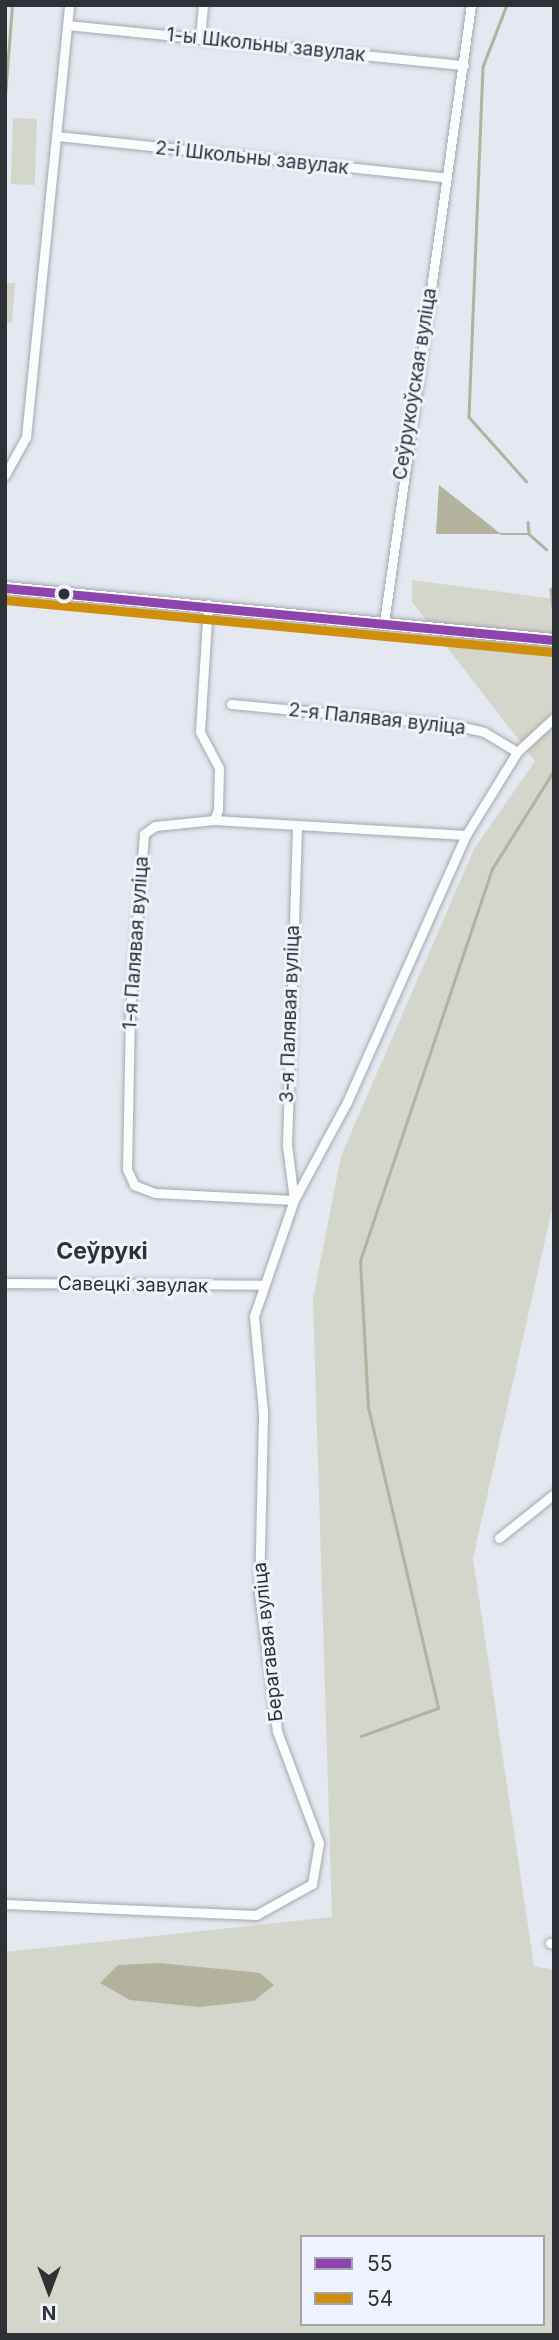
<!DOCTYPE html>
<meta charset="utf-8">
<style>
body{margin:0}
#map{position:relative;width:559px;height:2340px;overflow:hidden;background:#e4e8f0;font-family:Inter,sans-serif}
div>[style]{position:absolute}
.green>*{inset:0;background:#d5d6cb;transform-origin:0 0}
.water>*{inset:0;background:#b2b29d}
.stream>*{height:2.5px;margin:-1.25px;padding:0 1.25px;transform-origin:1.25px;border-radius:1.25px;background:#b2b29d}
.roads{filter:drop-shadow(0 0 2px #a5a8ad) drop-shadow(0 0 2px #a5a8ad)}
.street>*{height:9px;margin:-4.5px;padding:0 4.5px;transform-origin:4.5px;border-radius:4.5px;background:#fbfcfd}
.secondary>*{height:12px;margin:-6px;padding:0 6px;transform-origin:6px;border-radius:6px;background:#fbfcfd}
.bus-1>*{height:9px;margin:-4.5px;padding:0 4.5px;transform-origin:4.5px;border-radius:4.5px;background:#8e44ad}
.bus-2>*{height:9px;margin:-4.5px;padding:0 4.5px;transform-origin:4.5px;border-radius:4.5px;background:#cf8f0b}
.dots>*{width:19px;height:19px;translate:-50% -50%;box-sizing:border-box;border:4px solid #eff3ff;border-radius:50%}
span{translate:-50% -50%;white-space:nowrap;text-align:center;line-height:1.15;-webkit-text-stroke:6px #eff3ff;paint-order:stroke}
.street-label{font-size:19px;color:#2e3136}
.quarter-label{font-size:23px;color:#2e3136;font-weight:700}
.frame{position:absolute;inset:0;border:7px solid #2e3136;pointer-events:none}
.legend{position:absolute;left:300px;top:2235px;width:245px;height:91px;box-sizing:border-box;background:#eff3ff;border:2px solid #a2a5af;margin:0;padding:9px 12px;list-style:none;font-size:21px;color:#2e3136}
.legend li{display:flex;align-items:center;gap:14px;height:35px}
.legend b{width:35px;border:2px solid #a2a5af}
.north{position:absolute;left:14px;top:2256px;width:70px;height:70px;-webkit-text-stroke:5px #eff3ff;paint-order:stroke;rotate:180deg;font-size:19px;font-weight:700;line-height:28px;text-align:center;color:#2e3136}
.north::after{content:'';display:block;margin:auto;width:24px;height:32px;background:#2e3136;clip-path:polygon(50% 0,100% 100%,50% 72%,0 100%)}
</style>
<div id="map">
<div class="green">
<i style="left:37px;top:119px;width:66px;height:24px;rotate:92deg"></i>
<i style="clip-path:polygon(5px 283px,15px 283px,12px 323px,5px 322px)"></i>
<i style="clip-path:polygon(evenodd,412px 580px,554px 599px,554px 1201px,473px 1558px,534px 1966px,554px 1970px,554px 2335px,5px 2335px,5px 1952px,332px 1917px,313px 1299px,341px 1156px,474px 849px,535px 761px,412px 602px,412px 580px,302px 2237px,543px 2237px,543px 2324px,302px 2324px,302px 2237px)"></i>
</div>
<div class="water">
<i style="clip-path:polygon(439px 485px,501px 534px,436px 534px)"></i>
<i style="clip-path:polygon(159px 1963px,260px 1973px,274px 1985px,254px 2001px,199px 2007px,130px 2000px,100px 1983px,118px 1965px)"></i>
</div>
<div class="stream">
<i style="left:507px;top:5px;width:66px;rotate:111.2deg"></i>
<i style="left:483px;top:67px;width:350px;rotate:92.3deg"></i>
<i style="left:469px;top:417px;width:86px;rotate:48.3deg"></i>
<i style="left:5px;top:96px;width:91px;rotate:-85.6deg"></i>
<i style="left:528px;top:522px;width:11px;rotate:85deg"></i>
<i style="left:501px;top:534px;width:28px"></i>
<i style="left:529px;top:534px;width:23px;rotate:41deg"></i>
<i style="left:551px;top:589px;width:19px;rotate:84deg"></i>
<i style="left:361px;top:1736px;width:82px;rotate:-20deg"></i>
<i style="left:438px;top:1708px;width:308px;rotate:-103.1deg"></i>
<i style="left:368px;top:1408px;width:147px;rotate:-93.1deg"></i>
<i style="left:360px;top:1261px;width:414px;rotate:-71.4deg"></i>
<i style="left:492px;top:869px;width:117px;rotate:-57.9deg"></i>
</div>
<div class="roads">
<div class="street">
<i style="left:67px;top:25px;width:399px;rotate:5.8deg"></i>
<i style="left:200px;top:39px;width:34px;rotate:-85deg"></i>
<i style="left:57px;top:136px;width:392px;rotate:6.1deg"></i>
<i style="left:5px;top:475px;width:43px;rotate:-61.1deg"></i>
<i style="left:26px;top:437px;width:434px;rotate:-84.3deg"></i>
<i style="left:208px;top:604px;width:128px;rotate:93.6deg"></i>
<i style="left:200px;top:732px;width:41px;rotate:62.2deg"></i>
<i style="left:219px;top:768px;width:42px;rotate:91.4deg"></i>
<i style="left:218px;top:810px;width:11px;rotate:112deg"></i>
<i style="left:214px;top:820px;width:59px;rotate:174.2deg"></i>
<i style="left:155px;top:826px;width:14px;rotate:144deg"></i>
<i style="left:144px;top:834px;width:180px;rotate:94.5deg"></i>
<i style="left:130px;top:1013px;width:156px;rotate:91.1deg"></i>
<i style="left:127px;top:1169px;width:17px;rotate:66deg"></i>
<i style="left:134px;top:1185px;width:22px;rotate:21deg"></i>
<i style="left:155px;top:1193px;width:139px;rotate:2.9deg"></i>
<i style="left:294px;top:1200px;width:55px;rotate:-97.3deg"></i>
<i style="left:287px;top:1145px;width:318px;rotate:-88.2deg"></i>
<i style="left:384px;top:623px;width:624px;rotate:-81.99deg"></i>
<i style="left:231px;top:704px;width:224px;rotate:5.4deg"></i>
<i style="left:454px;top:725px;width:31px;rotate:13deg"></i>
<i style="left:484px;top:732px;width:39px;rotate:31deg"></i>
<i style="left:214px;top:820px;width:252px;rotate:3.4deg"></i>
<i style="left:5px;top:1283px;width:256px;rotate:0.4deg"></i>
<i style="left:499px;top:1538px;width:70px;rotate:-38.7deg"></i>
<i style="left:5px;top:1904px;width:251px;rotate:2.5deg"></i>
<i style="left:256px;top:1915px;width:64px;rotate:-29deg"></i>
<i style="left:312px;top:1884px;width:42px;rotate:-80.3deg"></i>
<i style="left:319px;top:1843px;width:120px;rotate:-110.6deg"></i>
<i style="left:277px;top:1731px;width:139px;rotate:-97.4deg"></i>
<i style="left:259px;top:1593px;width:181px;rotate:-88.7deg"></i>
<i style="left:263px;top:1412px;width:96px;rotate:-95.4deg"></i>
<i style="left:254px;top:1316px;width:123px;rotate:-71deg"></i>
<i style="left:294px;top:1200px;width:111px;rotate:-61.6deg"></i>
<i style="left:347px;top:1102px;width:292px;rotate:-66deg"></i>
<i style="left:466px;top:835px;width:97px;rotate:-58.4deg"></i>
<i style="left:517px;top:752px;width:50px;rotate:-42.6deg"></i>
<i style="left:550px;top:1943px;width:4px;rotate:14deg"></i>
</div>
<div class="secondary">
<i style="left:5px;top:588px;width:551px;rotate:5.41deg"></i>
</div>
</div>
<div class="bus-1">
<i style="left:5px;top:588px;width:551px;rotate:5.41deg"></i>
</div>
<div class="bus-2">
<i style="left:5px;top:600px;width:550px;rotate:5.42deg"></i>
</div>
<div class="dots">
<i style="left:64px;top:594px;background:#2e3136"></i>
</div>
<div class="street-label">
<span style="left:266px;top:45px;rotate:6deg">1-ы Школьны завулак</span>
<span style="left:252px;top:158px;rotate:6deg">2-і Школьны завулак</span>
<span style="left:415px;top:384px;rotate:-81deg">Сеўрукоўская вуліца</span>
<span style="left:377px;top:719px;rotate:6deg">2-я Палявая вуліца</span>
<span style="left:136px;top:943px;rotate:-86deg">1-я Палявая вуліца</span>
<span style="left:290px;top:1014px;rotate:-88deg">3-я Палявая вуліца</span>
<span style="left:133px;top:1285px;rotate:1deg">Савецкі завулак</span>
<span style="left:268px;top:1642px;rotate:-96deg">Берагавая вуліца</span>
</div>
<div class="quarter-label">
<span style="left:102px;top:1251px">Сеўрукі</span>
</div>
<div class="frame"></div>
<ul class="legend">
<li><b style="height:9px;background:#8e44ad"></b>55</li>
<li><b style="height:9px;background:#cf8f0b"></b>54</li>
</ul>
<div class="north">N</div>
</div>
